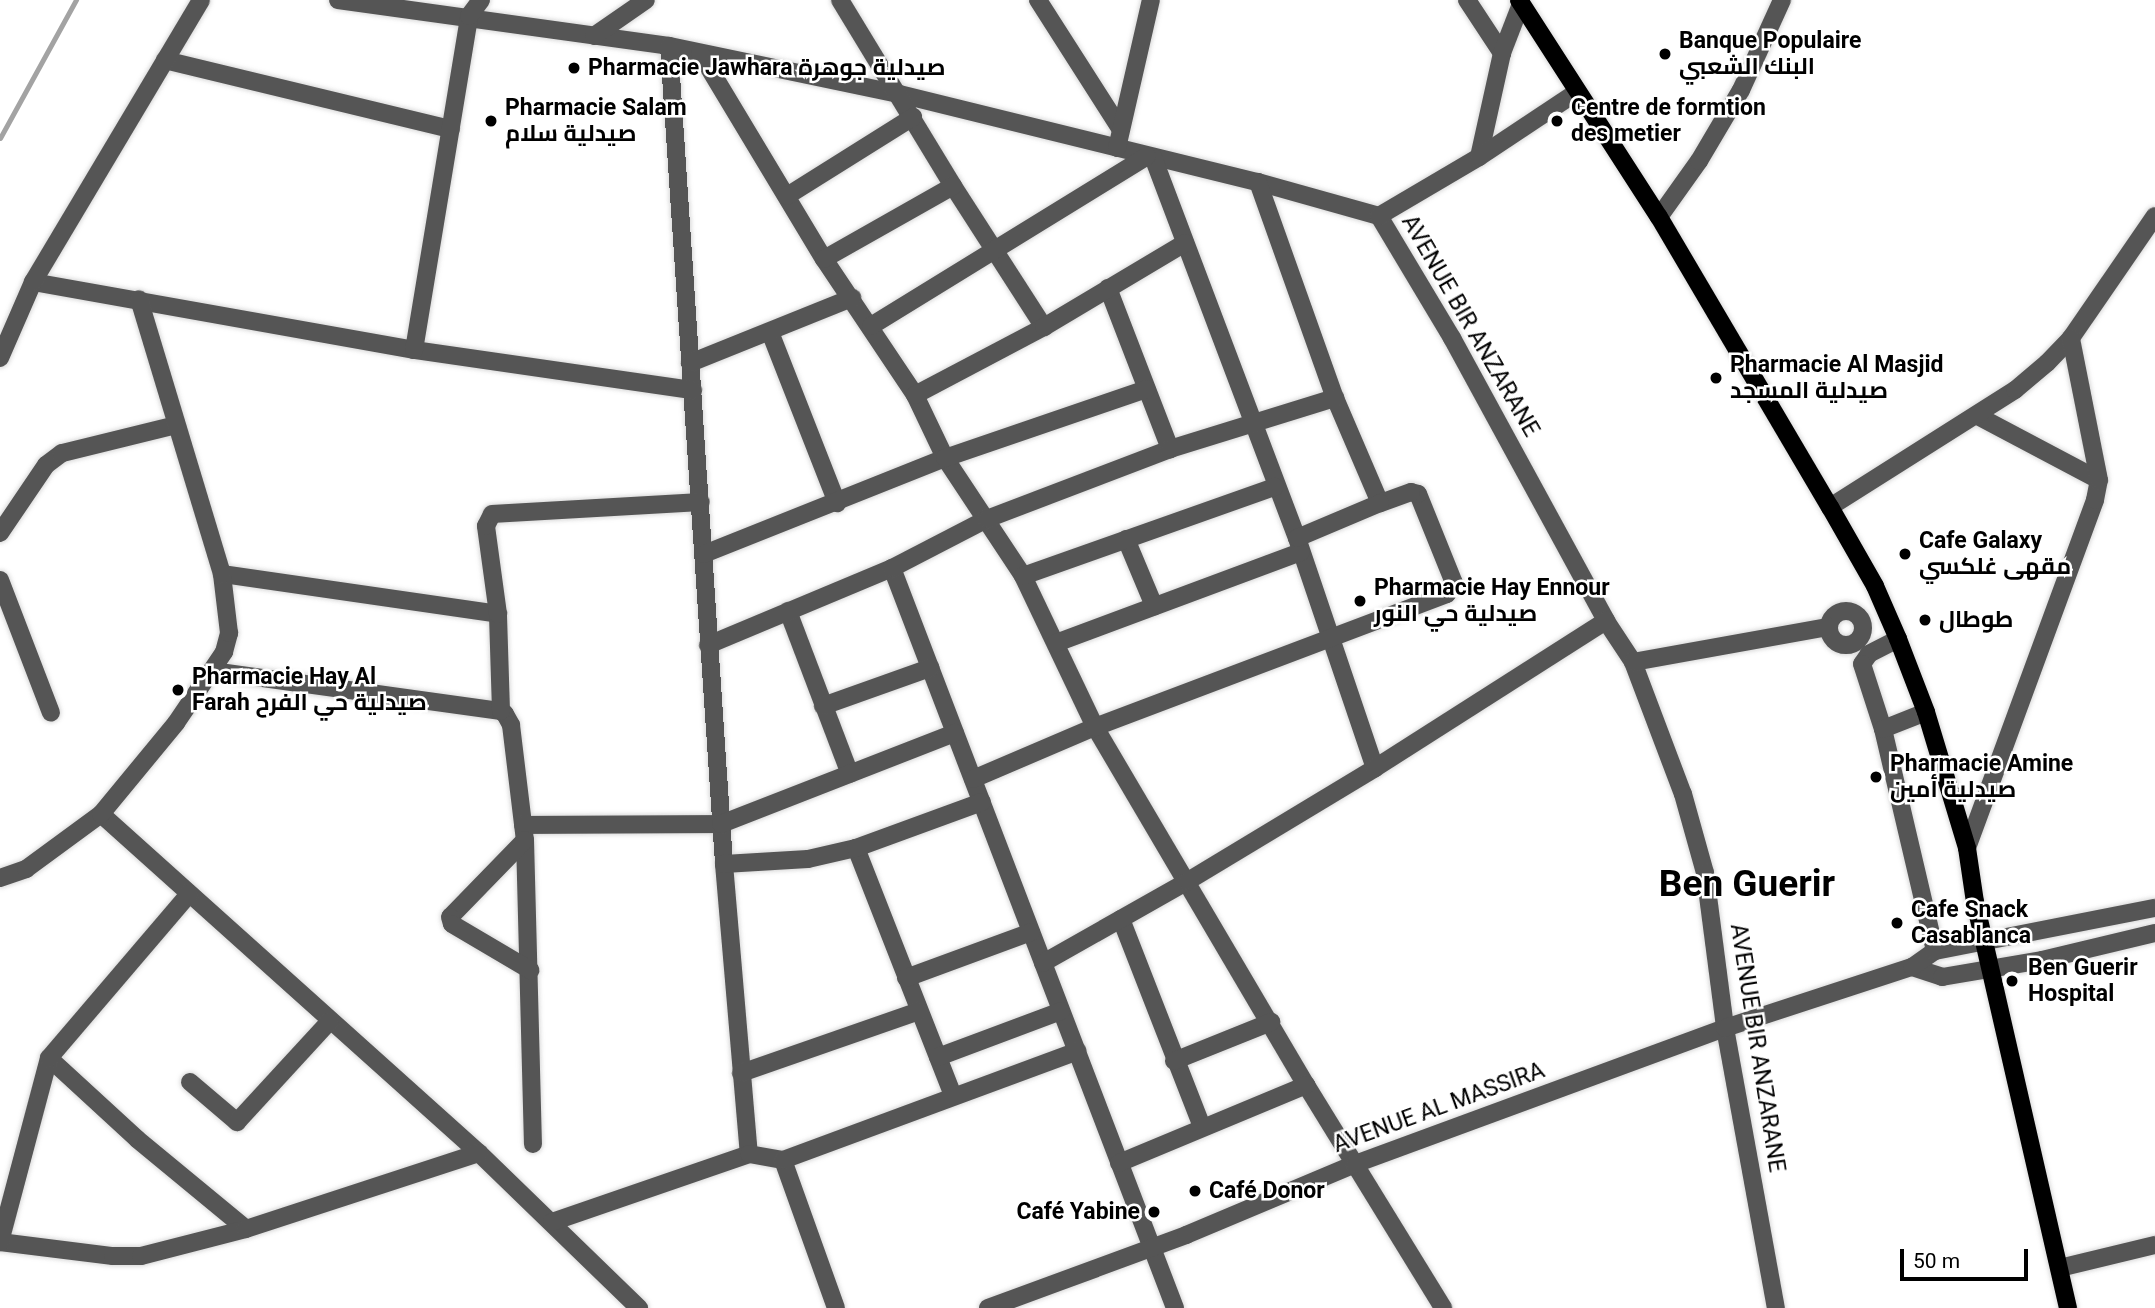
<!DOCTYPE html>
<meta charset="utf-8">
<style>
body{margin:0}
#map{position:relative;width:2155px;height:1308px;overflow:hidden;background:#fff;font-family:Roboto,Cairo,sans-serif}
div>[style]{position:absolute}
.stream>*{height:5px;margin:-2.5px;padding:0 2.5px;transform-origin:2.5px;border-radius:2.5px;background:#a3a3a3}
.roads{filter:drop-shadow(0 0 2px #dbdbdb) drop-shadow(0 0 2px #dbdbdb)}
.minor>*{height:18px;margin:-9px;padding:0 9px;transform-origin:9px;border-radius:9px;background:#555}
.minor>.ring{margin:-9px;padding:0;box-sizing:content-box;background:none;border:18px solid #555;border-radius:50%}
.major>*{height:18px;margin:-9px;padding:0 9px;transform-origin:9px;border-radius:9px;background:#000}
.dots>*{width:19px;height:19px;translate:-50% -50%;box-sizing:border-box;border:4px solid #fff;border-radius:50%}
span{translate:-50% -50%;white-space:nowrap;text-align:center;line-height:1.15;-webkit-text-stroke:5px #fff;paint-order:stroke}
.poi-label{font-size:23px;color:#000;font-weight:700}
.left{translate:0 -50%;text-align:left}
.right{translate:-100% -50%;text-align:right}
.street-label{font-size:23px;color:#000}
.town-label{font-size:37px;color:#000;font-weight:700}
.scale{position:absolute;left:1900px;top:1249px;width:128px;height:32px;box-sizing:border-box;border:4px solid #000;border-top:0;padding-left:9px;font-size:21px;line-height:24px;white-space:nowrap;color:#000;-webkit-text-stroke:5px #fff;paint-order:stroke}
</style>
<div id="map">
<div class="stream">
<i style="left:0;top:138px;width:158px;rotate:-61.2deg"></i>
</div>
<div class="roads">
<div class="minor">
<i style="left:338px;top:0;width:334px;rotate:7.9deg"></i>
<i style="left:669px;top:46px;width:235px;rotate:11.8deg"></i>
<i style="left:899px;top:94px;width:370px;rotate:13.8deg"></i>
<i style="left:1258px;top:182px;width:126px;rotate:15.7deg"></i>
<i style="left:1379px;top:216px;width:142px;rotate:59.1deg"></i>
<i style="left:1452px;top:338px;width:322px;rotate:61.4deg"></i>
<i style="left:1606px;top:621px;width:49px;rotate:56.6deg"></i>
<i style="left:1633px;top:662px;width:141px;rotate:69.3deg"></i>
<i style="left:1683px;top:794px;width:82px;rotate:74.4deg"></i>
<i style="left:1705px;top:873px;width:156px;rotate:82.6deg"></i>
<i style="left:1725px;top:1028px;width:285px;rotate:79.7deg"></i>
<i style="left:840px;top:0;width:218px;rotate:58.7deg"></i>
<i style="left:953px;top:186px;width:168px;rotate:57.2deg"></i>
<i style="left:1038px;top:0;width:152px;rotate:57.4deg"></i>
<i style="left:1467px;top:0;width:64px;rotate:56.6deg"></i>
<i style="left:594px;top:36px;width:63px;rotate:-34.7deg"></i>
<i style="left:669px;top:46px;width:820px;rotate:86.15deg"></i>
<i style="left:724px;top:864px;width:291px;rotate:85.1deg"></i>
<i style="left:700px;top:53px;width:240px;rotate:59deg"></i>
<i style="left:824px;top:259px;width:164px;rotate:56.2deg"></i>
<i style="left:915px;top:395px;width:70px;rotate:64.5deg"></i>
<i style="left:945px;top:458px;width:141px;rotate:56.5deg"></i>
<i style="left:1023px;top:576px;width:167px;rotate:64.5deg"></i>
<i style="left:1095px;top:727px;width:416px;rotate:59.5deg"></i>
<i style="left:1306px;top:1085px;width:262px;rotate:58.4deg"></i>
<i style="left:165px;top:60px;width:294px;rotate:13.6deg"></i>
<i style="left:1117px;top:148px;width:152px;rotate:-77.1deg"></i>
<i style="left:1153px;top:157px;width:407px;rotate:69.3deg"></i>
<i style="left:1297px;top:538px;width:243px;rotate:71.3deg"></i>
<i style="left:1479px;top:157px;width:107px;rotate:-77.5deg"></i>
<i style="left:1502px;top:53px;width:53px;rotate:-68.8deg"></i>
<i style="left:1258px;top:182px;width:229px;rotate:70.4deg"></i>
<i style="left:1335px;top:398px;width:114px;rotate:66.8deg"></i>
<i style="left:787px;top:196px;width:149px;rotate:-32.1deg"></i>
<i style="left:1379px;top:216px;width:116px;rotate:-30.5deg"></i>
<i style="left:1479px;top:157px;width:118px;rotate:-33.6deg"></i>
<i style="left:1659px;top:217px;width:69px;rotate:-54.5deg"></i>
<i style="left:1699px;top:161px;width:82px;rotate:-59.4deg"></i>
<i style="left:1741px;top:90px;width:99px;rotate:-65.5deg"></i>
<i style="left:824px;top:259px;width:148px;rotate:-29.5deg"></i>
<i style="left:33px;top:282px;width:387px;rotate:10.1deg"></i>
<i style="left:414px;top:350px;width:282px;rotate:8.2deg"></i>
<i style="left:1108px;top:288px;width:173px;rotate:68.9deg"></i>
<i style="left:871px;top:326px;width:324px;rotate:-31.6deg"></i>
<i style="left:770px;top:332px;width:184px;rotate:68.6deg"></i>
<i style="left:414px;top:350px;width:338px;rotate:-80.6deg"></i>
<i style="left:469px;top:16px;width:20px;rotate:-53deg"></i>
<i style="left:0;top:358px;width:83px;rotate:-66.5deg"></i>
<i style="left:33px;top:282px;width:328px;rotate:-59.2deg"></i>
<i style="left:690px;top:363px;width:175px;rotate:-21.9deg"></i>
<i style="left:915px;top:395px;width:146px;rotate:-27.8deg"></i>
<i style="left:1044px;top:327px;width:164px;rotate:-30.8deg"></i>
<i style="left:1976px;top:415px;width:139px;rotate:27.9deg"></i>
<i style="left:1830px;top:507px;width:219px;rotate:-32.3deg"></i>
<i style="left:2015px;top:390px;width:42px;rotate:-40.2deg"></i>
<i style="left:2047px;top:363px;width:35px;rotate:-46deg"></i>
<i style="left:2071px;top:338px;width:148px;rotate:-55.5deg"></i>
<i style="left:0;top:533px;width:82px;rotate:-55.9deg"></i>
<i style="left:46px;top:465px;width:20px;rotate:-37deg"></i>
<i style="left:62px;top:453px;width:117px;rotate:-13.8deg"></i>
<i style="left:1126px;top:539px;width:73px;rotate:67.3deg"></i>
<i style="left:704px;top:554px;width:259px;rotate:-21.7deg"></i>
<i style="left:945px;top:458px;width:213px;rotate:-18.9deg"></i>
<i style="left:892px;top:568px;width:792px;rotate:69.07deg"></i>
<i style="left:222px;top:574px;width:279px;rotate:8.2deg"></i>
<i style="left:1023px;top:576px;width:267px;rotate:-19.5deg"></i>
<i style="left:0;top:580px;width:142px;rotate:69deg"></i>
<i style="left:788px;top:611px;width:174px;rotate:69.2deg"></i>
<i class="ring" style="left:1829px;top:611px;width:16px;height:16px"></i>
<i style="left:1898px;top:639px;width:33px;rotate:153deg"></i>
<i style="left:1869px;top:654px;width:12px;rotate:125deg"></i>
<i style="left:1862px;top:664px;width:68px;rotate:72.1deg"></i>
<i style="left:1883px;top:729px;width:228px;rotate:76.8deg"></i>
<i style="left:1056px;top:643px;width:261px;rotate:-20.4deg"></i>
<i style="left:708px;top:645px;width:199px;rotate:-22.7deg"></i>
<i style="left:892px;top:568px;width:107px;rotate:-27.3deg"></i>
<i style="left:987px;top:519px;width:196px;rotate:-20.9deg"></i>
<i style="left:1170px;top:449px;width:173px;rotate:-17.2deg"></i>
<i style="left:1633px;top:662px;width:198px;rotate:-10.2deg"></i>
<i style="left:212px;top:671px;width:292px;rotate:7.9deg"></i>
<i style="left:501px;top:711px;width:5px;rotate:37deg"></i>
<i style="left:505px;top:714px;width:13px;rotate:61deg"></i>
<i style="left:511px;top:725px;width:116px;rotate:83.1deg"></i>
<i style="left:525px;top:840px;width:304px;rotate:88.5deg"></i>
<i style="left:823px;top:706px;width:114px;rotate:-19.6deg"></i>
<i style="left:501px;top:711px;width:97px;rotate:-91.8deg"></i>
<i style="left:498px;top:614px;width:89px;rotate:-97.8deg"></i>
<i style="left:486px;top:526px;width:13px;rotate:-63deg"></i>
<i style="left:492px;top:514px;width:209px;rotate:-3.3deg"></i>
<i style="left:1883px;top:729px;width:46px;rotate:-21.6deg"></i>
<i style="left:973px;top:779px;width:133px;rotate:-23.1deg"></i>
<i style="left:1095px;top:727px;width:376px;rotate:-20.7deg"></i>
<i style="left:1447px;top:594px;width:13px;rotate:-58deg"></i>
<i style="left:1454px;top:583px;width:96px;rotate:-112deg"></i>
<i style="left:1418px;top:494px;width:7px;rotate:-164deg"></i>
<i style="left:1411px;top:492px;width:33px;rotate:160deg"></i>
<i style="left:1380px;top:503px;width:90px;rotate:157.1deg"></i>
<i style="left:101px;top:814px;width:508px;rotate:41.89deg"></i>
<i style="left:479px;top:1153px;width:223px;rotate:44.1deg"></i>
<i style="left:523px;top:825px;width:198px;rotate:-0.3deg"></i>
<i style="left:721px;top:824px;width:251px;rotate:-21.3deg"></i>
<i style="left:525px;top:840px;width:107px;rotate:134.2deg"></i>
<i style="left:450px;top:917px;width:7px;rotate:74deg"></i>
<i style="left:452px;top:924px;width:91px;rotate:30.5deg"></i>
<i style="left:856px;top:848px;width:265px;rotate:68.6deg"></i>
<i style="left:1967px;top:848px;width:371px;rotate:-69.8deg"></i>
<i style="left:2095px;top:500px;width:20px;rotate:-79deg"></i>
<i style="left:2099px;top:480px;width:145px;rotate:-101.2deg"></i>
<i style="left:724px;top:864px;width:84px;rotate:-3.4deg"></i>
<i style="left:808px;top:859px;width:49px;rotate:-12.9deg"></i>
<i style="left:856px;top:848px;width:134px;rotate:-20.1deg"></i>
<i style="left:0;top:878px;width:28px;rotate:-19deg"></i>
<i style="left:26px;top:869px;width:93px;rotate:-36.3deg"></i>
<i style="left:101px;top:814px;width:118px;rotate:-50.5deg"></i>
<i style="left:176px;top:723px;width:86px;rotate:-55.9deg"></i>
<i style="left:224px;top:652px;width:20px;rotate:-75deg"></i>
<i style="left:229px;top:633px;width:59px;rotate:-96.8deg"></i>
<i style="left:222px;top:574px;width:287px;rotate:-106.8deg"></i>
<i style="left:1121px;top:919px;width:223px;rotate:68.7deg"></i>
<i style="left:1043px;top:963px;width:167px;rotate:-29.5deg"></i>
<i style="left:1188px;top:881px;width:218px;rotate:-31.1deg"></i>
<i style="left:1375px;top:768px;width:274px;rotate:-32.5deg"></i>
<i style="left:1912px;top:967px;width:32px;rotate:18deg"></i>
<i style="left:1942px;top:977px;width:101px;rotate:-9.6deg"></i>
<i style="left:2042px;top:960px;width:116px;rotate:-13.4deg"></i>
<i style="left:906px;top:978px;width:133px;rotate:-20.2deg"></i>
<i style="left:938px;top:1057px;width:131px;rotate:-20.5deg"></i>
<i style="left:49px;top:1058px;width:120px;rotate:42.6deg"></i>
<i style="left:137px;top:1139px;width:141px;rotate:39.5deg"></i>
<i style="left:1174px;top:1061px;width:105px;rotate:-21.9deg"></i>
<i style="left:741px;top:1073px;width:188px;rotate:-19.2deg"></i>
<i style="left:190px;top:1082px;width:62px;rotate:40.4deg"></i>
<i style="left:237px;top:1122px;width:137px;rotate:-47.4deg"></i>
<i style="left:783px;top:1160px;width:157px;rotate:70.3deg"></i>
<i style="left:1119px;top:1163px;width:203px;rotate:-22.6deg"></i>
<i style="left:552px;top:1222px;width:208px;rotate:-19deg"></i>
<i style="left:749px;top:1154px;width:35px;rotate:10deg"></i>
<i style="left:783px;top:1160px;width:314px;rotate:-20.3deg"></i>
<i style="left:0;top:1242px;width:114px;rotate:7.1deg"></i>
<i style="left:113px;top:1256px;width:28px"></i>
<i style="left:141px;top:1256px;width:108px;rotate:-14.4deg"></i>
<i style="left:246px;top:1229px;width:245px;rotate:-18.1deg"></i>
<i style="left:0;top:1242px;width:190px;rotate:-75.1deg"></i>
<i style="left:49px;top:1058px;width:216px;rotate:-49.5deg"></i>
<i style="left:2060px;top:1268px;width:98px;rotate:-13.6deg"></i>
<i style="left:988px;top:1308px;width:211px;rotate:-20.2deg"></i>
<i style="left:1186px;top:1235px;width:183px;rotate:-22.8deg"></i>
<i style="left:1355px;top:1164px;width:394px;rotate:-20.2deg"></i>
<i style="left:1725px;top:1028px;width:197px;rotate:-18.1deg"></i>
<i style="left:1912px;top:967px;width:28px;rotate:-35deg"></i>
<i style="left:1935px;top:951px;width:224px;rotate:-11.1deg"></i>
</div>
<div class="major">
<i style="left:1519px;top:0;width:258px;rotate:57.2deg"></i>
<i style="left:1659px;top:217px;width:337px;rotate:59.5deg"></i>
<i style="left:1830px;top:507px;width:91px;rotate:60.3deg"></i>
<i style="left:1875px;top:586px;width:58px;rotate:66.5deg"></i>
<i style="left:1898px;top:639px;width:78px;rotate:69deg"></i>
<i style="left:1926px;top:712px;width:142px;rotate:73.2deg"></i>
<i style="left:1967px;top:848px;width:55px;rotate:81.6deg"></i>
<i style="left:1975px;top:902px;width:417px;rotate:77.1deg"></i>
</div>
</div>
<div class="dots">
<i style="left:1665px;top:54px;background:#000"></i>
<i style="left:574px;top:68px;background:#000"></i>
<i style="left:491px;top:121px;background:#000"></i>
<i style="left:1557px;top:121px;background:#000"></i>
<i style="left:1716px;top:378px;background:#000"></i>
<i style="left:1905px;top:554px;background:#000"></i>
<i style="left:1360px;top:601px;background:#000"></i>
<i style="left:1925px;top:620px;background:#000"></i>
<i style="left:178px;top:690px;background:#000"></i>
<i style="left:1876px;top:777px;background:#000"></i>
<i style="left:1897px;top:923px;background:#000"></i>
<i style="left:2012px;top:981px;background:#000"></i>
<i style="left:1195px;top:1191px;background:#000"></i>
<i style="left:1154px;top:1212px;background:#000"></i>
</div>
<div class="poi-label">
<span class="left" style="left:1679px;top:54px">Banque Populaire<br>البنك الشعبي</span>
<span class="left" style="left:588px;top:68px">Pharmacie Jawhara صيدلية جوهرة</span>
<span class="left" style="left:505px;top:121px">Pharmacie Salam<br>صيدلية سلام</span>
<span class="left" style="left:1571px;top:121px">Centre de formtion<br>des metier</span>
<span class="left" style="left:1730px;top:378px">Pharmacie Al Masjid<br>صيدلية المسجد</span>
<span class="left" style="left:1919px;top:554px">Cafe Galaxy<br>مقهى غلكسي</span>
<span class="left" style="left:1374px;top:601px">Pharmacie Hay Ennour<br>صيدلية حي النور</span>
<span class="left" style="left:1939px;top:620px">طوطال</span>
<span class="left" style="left:192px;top:690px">Pharmacie Hay Al<br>Farah صيدلية حي الفرح</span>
<span class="left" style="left:1890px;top:777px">Pharmacie Amine<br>صيدلية أمين</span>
<span class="left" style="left:1911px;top:923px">Cafe Snack<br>Casablanca</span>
<span class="left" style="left:2028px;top:981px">Ben Guerir<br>Hospital</span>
<span class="left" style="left:1209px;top:1191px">Café Donor</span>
<span class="right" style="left:1140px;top:1212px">Café Yabine</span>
</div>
<div class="street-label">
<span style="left:1470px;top:326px;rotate:60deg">AVENUE BIR ANZARANE</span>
<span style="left:1757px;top:1048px;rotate:81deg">AVENUE BIR ANZARANE</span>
<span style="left:1439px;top:1108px;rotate:-20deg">AVENUE AL MASSIRA</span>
</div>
<div class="town-label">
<span style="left:1747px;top:884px">Ben Guerir</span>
</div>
<div class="scale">50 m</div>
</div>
